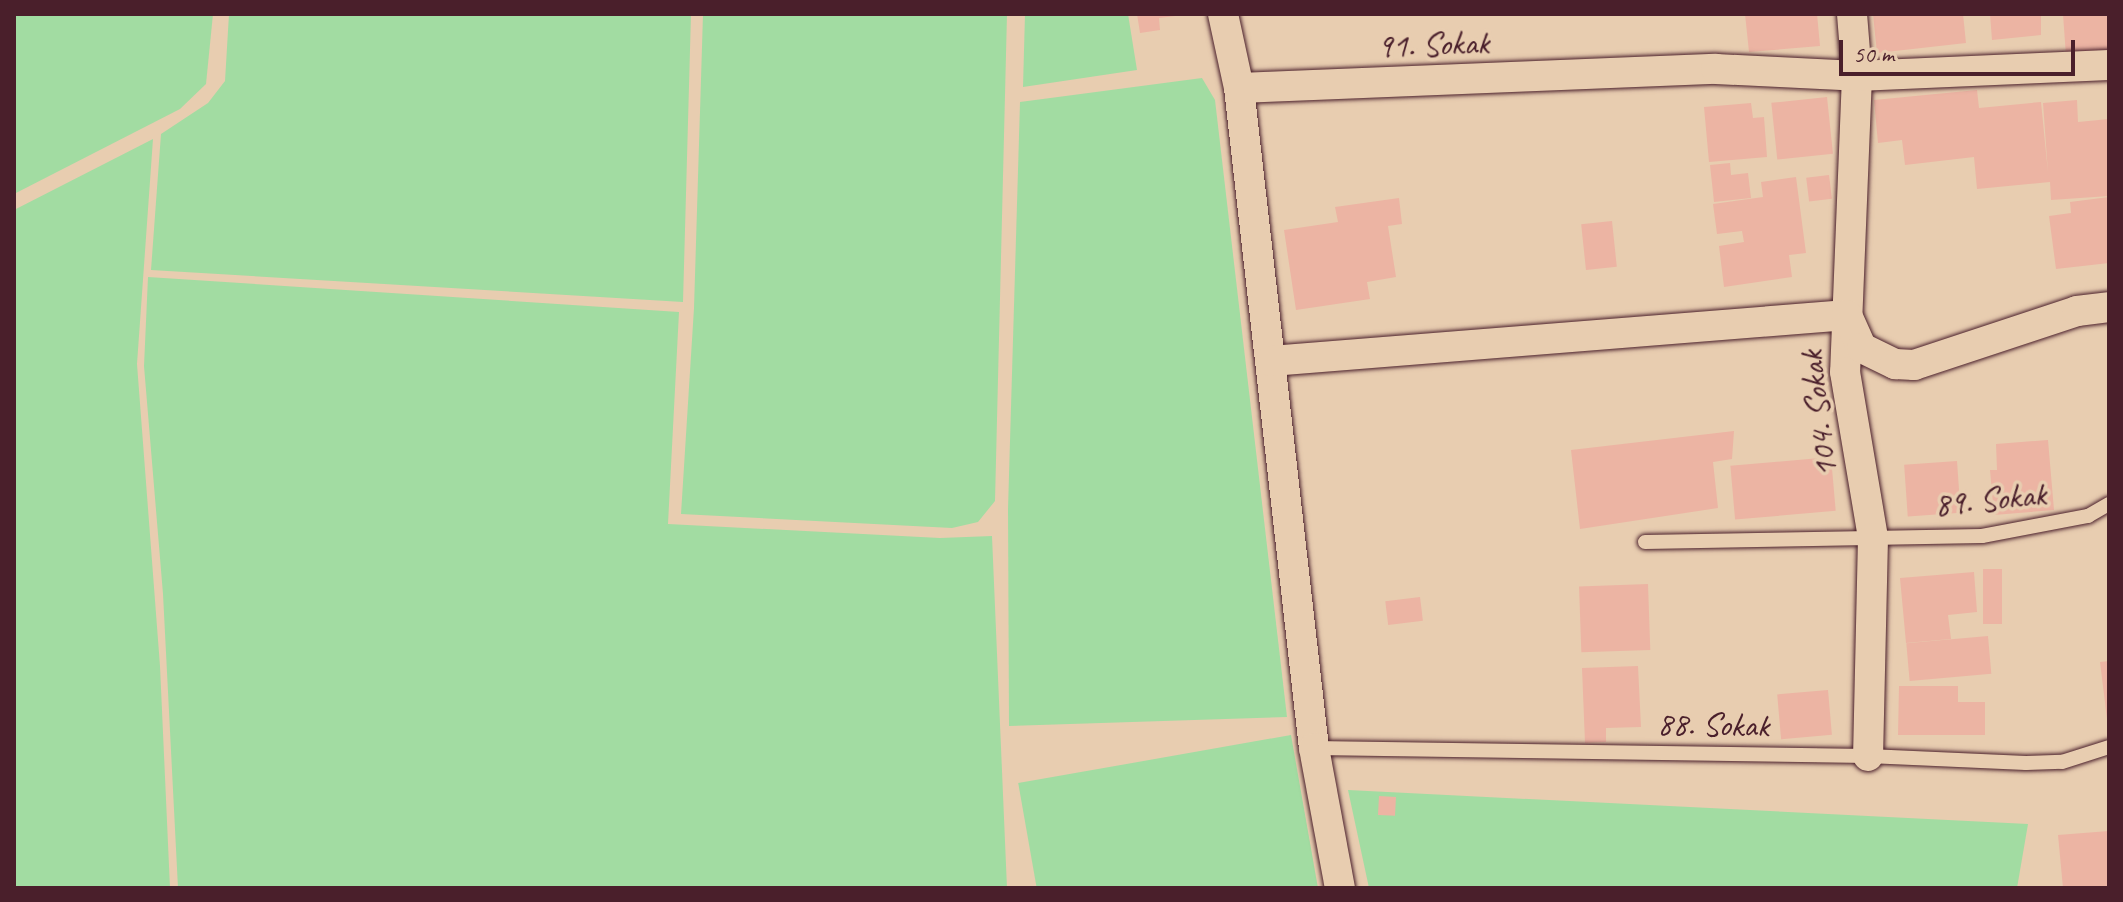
<!DOCTYPE html>
<style>
body{margin:0}
#map{position:relative;width:2123px;height:902px;overflow:hidden;background:#e8cdb0;font-family:Caveat,sans-serif}
div>[style]{position:absolute}
.green>*{inset:0;background:#a2dca2;transform-origin:0 0}
.building>*{inset:0;background:#ecb4a3;transform-origin:0 0}
.roads{filter:drop-shadow(0 0 2px #4a1f2b) drop-shadow(0 0 2px #4a1f2b)}
.service>*{height:14px;margin:-7px;padding:0 7px;transform-origin:7px;border-radius:7px;background:#e8cdb0}
.minor>*{height:30px;margin:-15px;padding:0 15px;transform-origin:15px;border-radius:15px;background:#e8cdb0}
span{translate:-50% -50%;white-space:nowrap;text-align:center;line-height:1.15;-webkit-text-stroke:7px #e8cdb0;paint-order:stroke}
.street-label{font-size:34px;color:#4a1f2b}
.frame{position:absolute;inset:0;border:16px solid #4a1f2b;pointer-events:none}
.scale{position:absolute;left:1839px;top:40px;width:236px;height:36px;box-sizing:border-box;border:4px solid #4a1f2b;border-top:0;padding-left:10px;font-size:24px;line-height:28px;white-space:nowrap;color:#4a1f2b;-webkit-text-stroke:6px #e8cdb0;paint-order:stroke}
</style>
<div id="map">
<div class="green">
<i style="clip-path:polygon(14px 14px,213px 14px,206px 84px,180px 109px,14px 194px)"></i>
<i style="clip-path:polygon(229px 14px,691px 14px,683px 302px,151px 270px,161px 134px,208px 103px,225px 81px)"></i>
<i style="clip-path:polygon(703px 14px,1007px 14px,995px 501px,978px 522px,952px 528px,681px 514px,694px 308px)"></i>
<i style="clip-path:polygon(1025px 14px,1128px 14px,1137px 70px,1023px 87px)"></i>
<i style="clip-path:polygon(1202px 78px,1215px 100px,1287px 717px,1009px 726px,1008px 509px,1020px 102px)"></i>
<i style="clip-path:polygon(153px 139px,137px 364px,160px 666px,170px 888px,14px 888px,14px 210px)"></i>
<i style="clip-path:polygon(148px 277px,679px 312px,668px 524px,940px 538px,992px 536px,1007px 888px,178px 888px,163px 594px,144px 366px)"></i>
<i style="left:1291px;top:735px;width:156px;height:277px;rotate:80deg"></i>
<i style="clip-path:polygon(1348px 790px,2028px 824px,2017px 888px,1369px 888px)"></i>
</div>
<div class="building">
<i style="clip-path:polygon(1137px 14px,1175px 14px,1175px 16px,1159px 18px,1160px 30px,1140px 33px)"></i>
<i style="clip-path:polygon(1745px 14px,1817px 14px,1820px 46px,1749px 52px)"></i>
<i style="clip-path:polygon(1873px 14px,1963px 14px,1966px 43px,1877px 53px)"></i>
<i style="clip-path:polygon(1990px 14px,2041px 14px,2041px 35px,1992px 40px)"></i>
<i style="clip-path:polygon(2063px 14px,2109px 14px,2109px 52px,2066px 56px)"></i>
<i style="clip-path:polygon(1977px 90px,1979px 108px,2041px 102px,2048px 173px,2043px 103px,2077px 100px,2078px 122px,2109px 119px,2109px 196px,2051px 200px,2050px 182px,1977px 189px,1974px 157px,1905px 165px,1902px 140px,1878px 143px,1874px 100px)"></i>
<i style="left:1827px;top:97px;width:57px;height:56px;rotate:84deg"></i>
<i style="clip-path:polygon(1751px 103px,1753px 118px,1764px 117px,1767px 157px,1709px 162px,1704px 107px)"></i>
<i style="clip-path:polygon(1730px 163px,1731px 175px,1748px 173px,1751px 198px,1714px 202px,1710px 165px)"></i>
<i style="left:1829px;top:175px;width:24px;height:23px;rotate:83deg"></i>
<i style="clip-path:polygon(1796px 177px,1806px 253px,1789px 255px,1792px 277px,1724px 287px,1719px 246px,1744px 242px,1742px 231px,1717px 234px,1713px 204px,1763px 197px,1761px 182px)"></i>
<i style="clip-path:polygon(2109px 197px,2109px 263px,2056px 269px,2049px 216px,2071px 213px,2070px 202px)"></i>
<i style="clip-path:polygon(1399px 198px,1402px 224px,1388px 226px,1396px 277px,1367px 282px,1370px 299px,1296px 310px,1284px 230px,1338px 222px,1335px 207px)"></i>
<i style="left:1612px;top:221px;width:46px;height:31px;rotate:84deg"></i>
<i style="clip-path:polygon(1734px 431px,1732px 459px,1713px 462px,1718px 508px,1580px 529px,1571px 450px)"></i>
<i style="clip-path:polygon(2048px 440px,2054px 510px,1994px 515px,1990px 470px,1997px 470px,1996px 444px)"></i>
<i style="left:1831px;top:457px;width:54px;height:101px;rotate:85deg"></i>
<i style="left:1957px;top:461px;width:52px;height:53px;rotate:86deg"></i>
<i style="left:1983px;top:569px;width:19px;height:55px"></i>
<i style="clip-path:polygon(1974px 572px,1977px 612px,1948px 615px,1951px 639px,1906px 643px,1900px 578px)"></i>
<i style="left:1648px;top:584px;width:66px;height:69px;rotate:88deg"></i>
<i style="left:1420px;top:597px;width:24px;height:35px;rotate:83deg"></i>
<i style="left:1988px;top:636px;width:38px;height:82px;rotate:85deg"></i>
<i style="clip-path:polygon(2109px 661px,2109px 719px,2107px 719px,2100px 662px)"></i>
<i style="clip-path:polygon(1638px 666px,1641px 727px,1606px 728px,1606px 742px,1585px 743px,1582px 668px)"></i>
<i style="clip-path:polygon(1899px 686px,1958px 686px,1958px 702px,1985px 702px,1985px 735px,1898px 735px)"></i>
<i style="left:1828px;top:690px;width:45px;height:51px;rotate:85deg"></i>
<i style="left:1379px;top:796px;width:17px;height:19px;rotate:3deg"></i>
<i style="clip-path:polygon(2109px 831px,2109px 887px,2063px 888px,2058px 835px)"></i>
</div>
<div class="roads">
<div class="service">
<i style="left:1645px;top:542px;width:337px;rotate:-1deg"></i>
<i style="left:1982px;top:536px;width:108px;rotate:-10.7deg"></i>
<i style="left:2088px;top:516px;width:24px;rotate:-30deg"></i>
<i style="left:1314px;top:748px;width:554px;rotate:0.83deg"></i>
<i style="left:1868px;top:756px;width:158px;rotate:2.5deg"></i>
<i style="left:2026px;top:763px;width:36px;rotate:-2deg"></i>
<i style="left:2062px;top:762px;width:49px;rotate:-17.7deg"></i>
</div>
<div class="minor">
<i style="left:1223px;top:14px;width:76px;rotate:77.8deg"></i>
<i style="left:1239px;top:88px;width:664px;rotate:83.52deg"></i>
<i style="left:1314px;top:748px;width:142px;rotate:79.5deg"></i>
<i style="left:1852px;top:14px;width:62px;rotate:85.4deg"></i>
<i style="left:1857px;top:76px;width:296px;rotate:92.3deg"></i>
<i style="left:1845px;top:372px;width:168px;rotate:80.4deg"></i>
<i style="left:1873px;top:538px;width:218px;rotate:91.3deg"></i>
<i style="left:1239px;top:88px;width:477px;rotate:-2.3deg"></i>
<i style="left:1716px;top:69px;width:141px;rotate:2.8deg"></i>
<i style="left:1857px;top:76px;width:252px;rotate:-2.5deg"></i>
<i style="left:1271px;top:361px;width:578px;rotate:-4.57deg"></i>
<i style="left:1847px;top:315px;width:36px;rotate:66deg"></i>
<i style="left:1862px;top:348px;width:37px;rotate:26deg"></i>
<i style="left:1895px;top:364px;width:19px;rotate:3deg"></i>
<i style="left:1914px;top:365px;width:172px;rotate:-18.3deg"></i>
<i style="left:2077px;top:311px;width:32px;rotate:-7deg"></i>
</div>
</div>
<div class="street-label">
<span style="left:1433px;top:44px;rotate:-2deg">91. Sokak</span>
<span style="left:1818px;top:414px;rotate:-97deg">104. Sokak</span>
<span style="left:1990px;top:499px;rotate:-6deg">89. Sokak</span>
<span style="left:1713px;top:724px;rotate:1deg">88. Sokak</span>
</div>
<div class="frame"></div>
<div class="scale">50 m</div>
</div>
